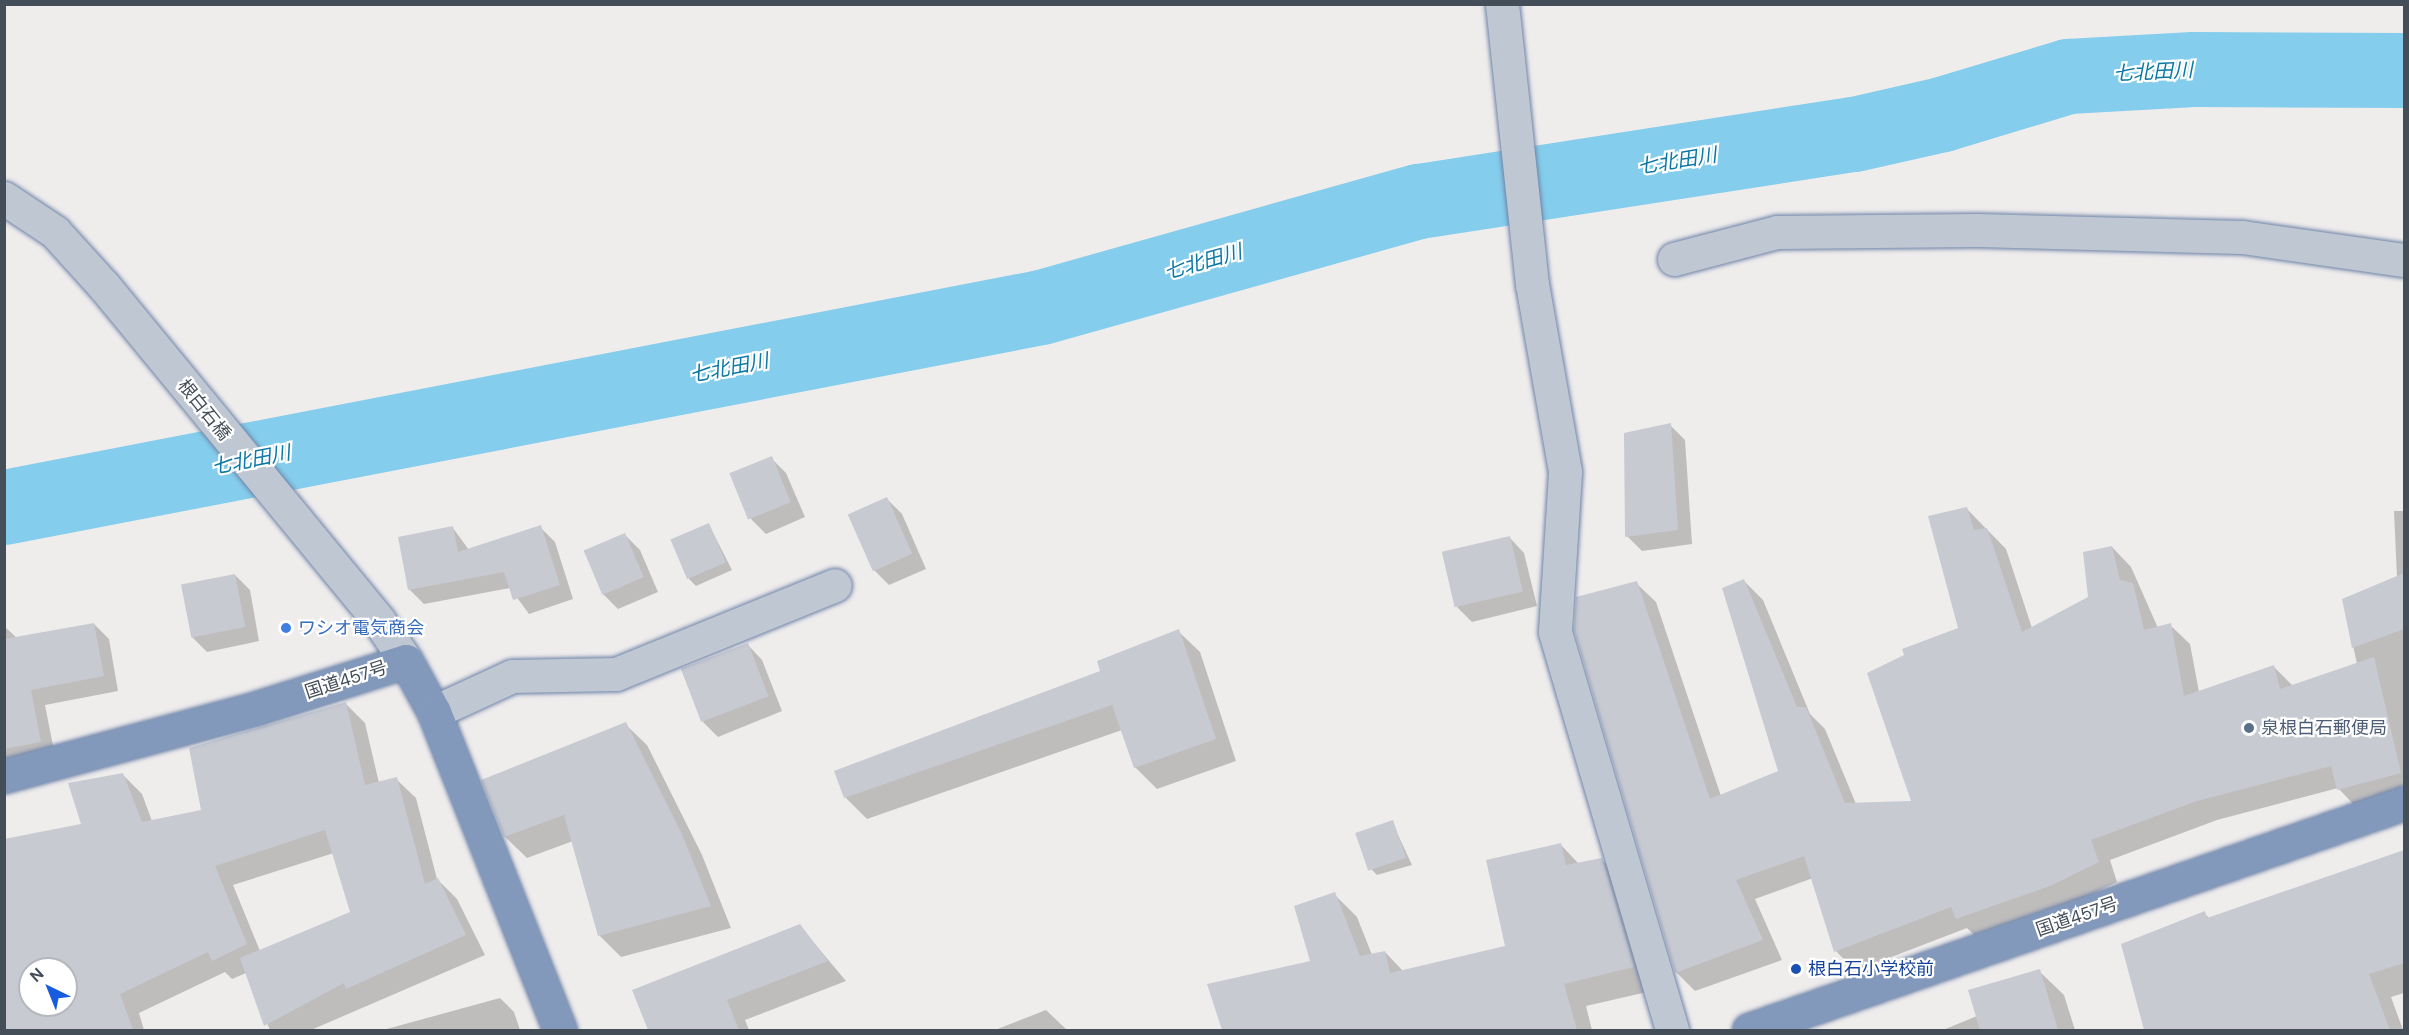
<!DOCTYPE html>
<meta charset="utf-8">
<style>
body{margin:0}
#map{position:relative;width:2409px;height:1035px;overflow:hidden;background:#efecec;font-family:"DM Sans","Noto Sans JP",sans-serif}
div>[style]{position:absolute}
.shadow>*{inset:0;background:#0003}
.river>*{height:75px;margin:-37.5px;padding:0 37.5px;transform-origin:37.5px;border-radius:37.5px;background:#85cdec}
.building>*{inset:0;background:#c8cad2;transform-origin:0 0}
.roads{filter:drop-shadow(0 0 2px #6e84a8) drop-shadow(0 0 2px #6e84a8)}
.minor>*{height:33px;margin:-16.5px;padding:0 16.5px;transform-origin:16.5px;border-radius:16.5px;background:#bfc7d2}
.highway>*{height:33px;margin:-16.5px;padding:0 16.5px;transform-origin:16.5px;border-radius:16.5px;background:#8399bc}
.dots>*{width:16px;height:16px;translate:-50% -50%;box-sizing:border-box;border:3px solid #fff;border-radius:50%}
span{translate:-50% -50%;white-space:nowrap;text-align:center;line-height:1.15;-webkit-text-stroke:4.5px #fff;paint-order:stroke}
.street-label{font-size:18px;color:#444e59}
.shop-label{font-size:18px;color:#366cbe}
.left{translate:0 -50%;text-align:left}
.service-label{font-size:18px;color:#4e5e75}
.transit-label{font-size:18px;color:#164399}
.water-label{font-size:20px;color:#0b78a6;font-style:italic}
.frame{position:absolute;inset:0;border:6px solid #444e59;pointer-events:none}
.north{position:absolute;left:18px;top:957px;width:60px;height:60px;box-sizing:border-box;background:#fff;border:2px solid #b4b8bd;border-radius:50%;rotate:317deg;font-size:16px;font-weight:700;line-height:24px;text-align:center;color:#444e59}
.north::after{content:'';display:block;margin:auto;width:21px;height:27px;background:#175cde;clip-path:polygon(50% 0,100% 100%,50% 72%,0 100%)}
</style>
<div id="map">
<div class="shadow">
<i style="clip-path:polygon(1670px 425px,1685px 440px,1692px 544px,1642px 551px,1627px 536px)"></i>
<i style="clip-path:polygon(771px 458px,786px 473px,805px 517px,766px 534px,751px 519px)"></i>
<i style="clip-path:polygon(887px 499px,902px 514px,926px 569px,889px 585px,874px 570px)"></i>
<i style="clip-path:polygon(1966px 508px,2006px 549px,2032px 628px,2089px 598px,2112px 547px,2131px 567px,2158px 628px,2170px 625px,2190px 644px,2199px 692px,2273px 666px,2293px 686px,2357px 664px,2343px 599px,2397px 578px,2394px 511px,2404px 511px,2404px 798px,2358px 809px,2338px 788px,2217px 820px,2110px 860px,2117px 882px,2070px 904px,1977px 938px,1967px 928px,1855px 971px,1836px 951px,1813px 878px,1755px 899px,1782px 960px,1695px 991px,1676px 972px,1636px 583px,1656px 602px,1721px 796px,1780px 772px,1744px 581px,1763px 600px,1810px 714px,1825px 729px,1856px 804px,1913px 802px,1960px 629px)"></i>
<i style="clip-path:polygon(709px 525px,732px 570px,696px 586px,689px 579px)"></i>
<i style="clip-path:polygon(540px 527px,555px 542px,573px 599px,529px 614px,510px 588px,424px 604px,409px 589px,453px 528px,469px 550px)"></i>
<i style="clip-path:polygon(625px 535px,640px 550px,658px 592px,618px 609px,603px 594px)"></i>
<i style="clip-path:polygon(1510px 538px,1524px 553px,1537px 606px,1472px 622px,1457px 607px)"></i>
<i style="clip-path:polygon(235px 575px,250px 590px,259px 641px,207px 652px,192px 637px,182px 585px)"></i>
<i style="clip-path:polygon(94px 624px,109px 639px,118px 691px,45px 705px,55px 756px,4px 766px,4px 626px,18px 639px)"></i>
<i style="clip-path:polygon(1178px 631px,1200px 652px,1236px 761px,1157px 789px,1135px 767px,1122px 730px,867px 819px,846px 798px,836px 771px,1102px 672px)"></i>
<i style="clip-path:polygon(748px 645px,762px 660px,782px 711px,718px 737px,703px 722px)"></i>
<i style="clip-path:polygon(evenodd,346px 704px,365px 723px,379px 783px,396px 779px,416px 798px,437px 879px,457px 899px,485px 955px,311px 1030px,270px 1030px,246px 973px,232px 979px,225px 972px,139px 1013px,144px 1030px,4px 1030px,4px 841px,83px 826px,122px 774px,142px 794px,152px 821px,202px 811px,346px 704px,334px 853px,352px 913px,260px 951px,233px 885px,334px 853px,346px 704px,30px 969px,66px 969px,66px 1005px,30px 1005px,30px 969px)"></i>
<i style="clip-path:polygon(625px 724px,647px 745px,702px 855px,731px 928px,621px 957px,600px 936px,573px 841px,527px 858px,505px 837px,483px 781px)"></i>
<i style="clip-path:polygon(1392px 822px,1412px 865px,1377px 875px,1370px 868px)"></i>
<i style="clip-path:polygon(1561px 845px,1579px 864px,1601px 859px,1624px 882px,1656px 990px,1586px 1006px,1592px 1030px,1223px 1030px,1208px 985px,1311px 962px,1334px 894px,1357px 917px,1372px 955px,1385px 952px,1403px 971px,1506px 947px)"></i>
<i style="clip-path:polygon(2401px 853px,2404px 993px,2391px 997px,2403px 1030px,2146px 1030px,2123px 945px,2204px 913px,2210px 919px)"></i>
<i style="clip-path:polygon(799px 925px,846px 981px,745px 1020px,749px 1030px,650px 1030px,634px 991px)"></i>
<i style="clip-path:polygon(2039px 971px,2064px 995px,2075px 1030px,1943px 1030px,1977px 1016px)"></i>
<i style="clip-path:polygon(500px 998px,514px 1012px,520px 1030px,383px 1030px)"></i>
<i style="clip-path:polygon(1046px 1010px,1067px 1030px,995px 1030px)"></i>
</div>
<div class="river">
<i style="left:4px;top:507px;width:1056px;rotate:-10.92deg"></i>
<i style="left:1041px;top:307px;width:393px;rotate:-15.7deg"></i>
<i style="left:1419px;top:201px;width:440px;rotate:-8.8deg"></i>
<i style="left:1854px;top:134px;width:90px;rotate:-12.8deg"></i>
<i style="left:1942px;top:114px;width:132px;rotate:-16.8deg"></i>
<i style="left:2068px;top:76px;width:125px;rotate:-3.2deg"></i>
<i style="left:2193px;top:69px;width:211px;rotate:0.3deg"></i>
</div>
<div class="building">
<i style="clip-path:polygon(1671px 423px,1678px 530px,1625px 537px,1624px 433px)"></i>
<i style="left:772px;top:456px;width:50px;height:46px;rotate:68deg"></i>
<i style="left:887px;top:497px;width:62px;height:43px;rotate:66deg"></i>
<i style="clip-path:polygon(1967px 507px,1974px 530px,1987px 528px,2022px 632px,2088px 597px,2083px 552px,2112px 546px,2120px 580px,2133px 583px,2144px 630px,2171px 623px,2184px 696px,2274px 665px,2280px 689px,2374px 657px,2401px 773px,2337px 790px,2331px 766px,2197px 801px,2091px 840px,2099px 862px,2050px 886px,1956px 919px,1951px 907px,1834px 952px,1804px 856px,1736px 880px,1763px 940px,1675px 973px,1574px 630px,1576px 597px,1637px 581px,1710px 799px,1778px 771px,1722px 588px,1744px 579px,1797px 707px,1806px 707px,1845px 803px,1911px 801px,1867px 673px,1904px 655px,1902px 649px,1958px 628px,1928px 516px)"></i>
<i style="left:709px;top:523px;width:43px;height:42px;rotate:67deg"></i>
<i style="clip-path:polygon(541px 525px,560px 585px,513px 600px,504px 572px,408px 590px,398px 537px,453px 526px,458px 552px)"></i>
<i style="left:625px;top:533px;width:48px;height:45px;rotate:67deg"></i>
<i style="left:1510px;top:536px;width:57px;height:70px;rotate:77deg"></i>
<i style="clip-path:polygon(2404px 573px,2404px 629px,2352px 648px,2342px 599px)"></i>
<i style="left:235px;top:574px;width:54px;height:55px;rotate:79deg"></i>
<i style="clip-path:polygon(94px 623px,104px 676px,31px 690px,41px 742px,4px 749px,4px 639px)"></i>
<i style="clip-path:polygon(1179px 629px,1216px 739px,1134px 768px,1112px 705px,844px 798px,834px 771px,1100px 671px,1097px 661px)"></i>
<i style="left:748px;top:643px;width:57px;height:72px;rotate:69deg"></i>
<i style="clip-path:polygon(evenodd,346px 702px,365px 785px,397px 777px,425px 884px,438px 878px,466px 935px,346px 989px,344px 983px,264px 1026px,240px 958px,350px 912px,325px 830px,215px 866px,247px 944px,212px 961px,208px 952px,120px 994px,133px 1030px,4px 1030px,4px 839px,81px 824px,68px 783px,123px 773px,142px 822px,201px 810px,189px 748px,346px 702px,30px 969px,66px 969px,66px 1005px,30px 1005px,30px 969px)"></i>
<i style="clip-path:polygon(626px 722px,681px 832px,711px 906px,598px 936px,564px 815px,504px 837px,481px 780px)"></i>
<i style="left:1393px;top:820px;width:40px;height:40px;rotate:71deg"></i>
<i style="clip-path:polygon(1561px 843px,1566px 865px,1602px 858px,1634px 967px,1564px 984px,1577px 1030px,1222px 1030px,1207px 984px,1310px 961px,1294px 906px,1335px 892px,1360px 956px,1385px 951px,1390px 973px,1505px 946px,1486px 860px)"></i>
<i style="clip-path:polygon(2404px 850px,2404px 963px,2369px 974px,2390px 1030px,2144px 1030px,2121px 944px,2205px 911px,2207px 918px)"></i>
<i style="clip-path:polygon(800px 924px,828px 961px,727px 1000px,739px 1030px,648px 1030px,632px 990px)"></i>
<i style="clip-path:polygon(2040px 969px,2058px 1030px,1980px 1030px,1968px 990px)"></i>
</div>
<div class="roads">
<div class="minor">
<i style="left:1502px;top:4px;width:282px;rotate:83.9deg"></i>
<i style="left:1532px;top:284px;width:191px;rotate:80deg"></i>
<i style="left:1565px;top:472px;width:160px;rotate:93.6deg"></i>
<i style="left:1555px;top:632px;width:415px;rotate:73.6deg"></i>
<i style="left:4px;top:198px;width:61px;rotate:33.7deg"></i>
<i style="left:55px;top:232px;width:73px;rotate:47.8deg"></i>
<i style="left:104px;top:286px;width:433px;rotate:50.6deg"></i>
<i style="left:379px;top:621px;width:48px;rotate:56deg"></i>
<i style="left:1674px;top:259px;width:106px;rotate:-14.7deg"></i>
<i style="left:1777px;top:232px;width:200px;rotate:-0.6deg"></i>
<i style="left:1977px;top:230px;width:265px;rotate:1.5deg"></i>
<i style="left:2242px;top:237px;width:164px;rotate:8.1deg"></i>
<i style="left:434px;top:712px;width:86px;rotate:-24.8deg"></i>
<i style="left:512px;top:676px;width:104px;rotate:-1.1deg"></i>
<i style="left:616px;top:674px;width:236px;rotate:-22.1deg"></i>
</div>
<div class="highway">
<i style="left:4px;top:776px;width:262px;rotate:-15deg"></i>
<i style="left:257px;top:708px;width:156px;rotate:-17.5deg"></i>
<i style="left:406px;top:661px;width:58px;rotate:61.2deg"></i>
<i style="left:434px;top:712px;width:342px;rotate:68.4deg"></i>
<i style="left:1749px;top:1030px;width:693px;rotate:-19.11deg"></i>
</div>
</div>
<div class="dots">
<i style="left:286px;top:628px;background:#3f7fe0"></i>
<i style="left:2249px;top:728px;background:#5c6f8a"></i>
<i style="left:1796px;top:969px;background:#1a4fb4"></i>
</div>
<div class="street-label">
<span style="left:204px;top:410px;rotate:51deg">根白石橋</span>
<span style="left:346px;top:680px;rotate:-18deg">国道457号</span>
<span style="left:2077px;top:917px;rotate:-19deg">国道457号</span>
</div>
<div class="shop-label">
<span class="left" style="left:298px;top:628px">ワシオ電気商会</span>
</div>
<div class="service-label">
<span class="left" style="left:2261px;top:728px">泉根白石郵便局</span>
</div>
<div class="transit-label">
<span class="left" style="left:1808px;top:969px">根白石小学校前</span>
</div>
<div class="water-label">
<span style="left:2153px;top:72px;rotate:-3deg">七北田川</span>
<span style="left:1677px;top:161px;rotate:-9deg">七北田川</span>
<span style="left:1203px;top:262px;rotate:-16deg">七北田川</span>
<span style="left:729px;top:368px;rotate:-11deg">七北田川</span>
<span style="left:251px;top:460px;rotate:-11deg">七北田川</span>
</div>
<div class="frame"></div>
<div class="north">N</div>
</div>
